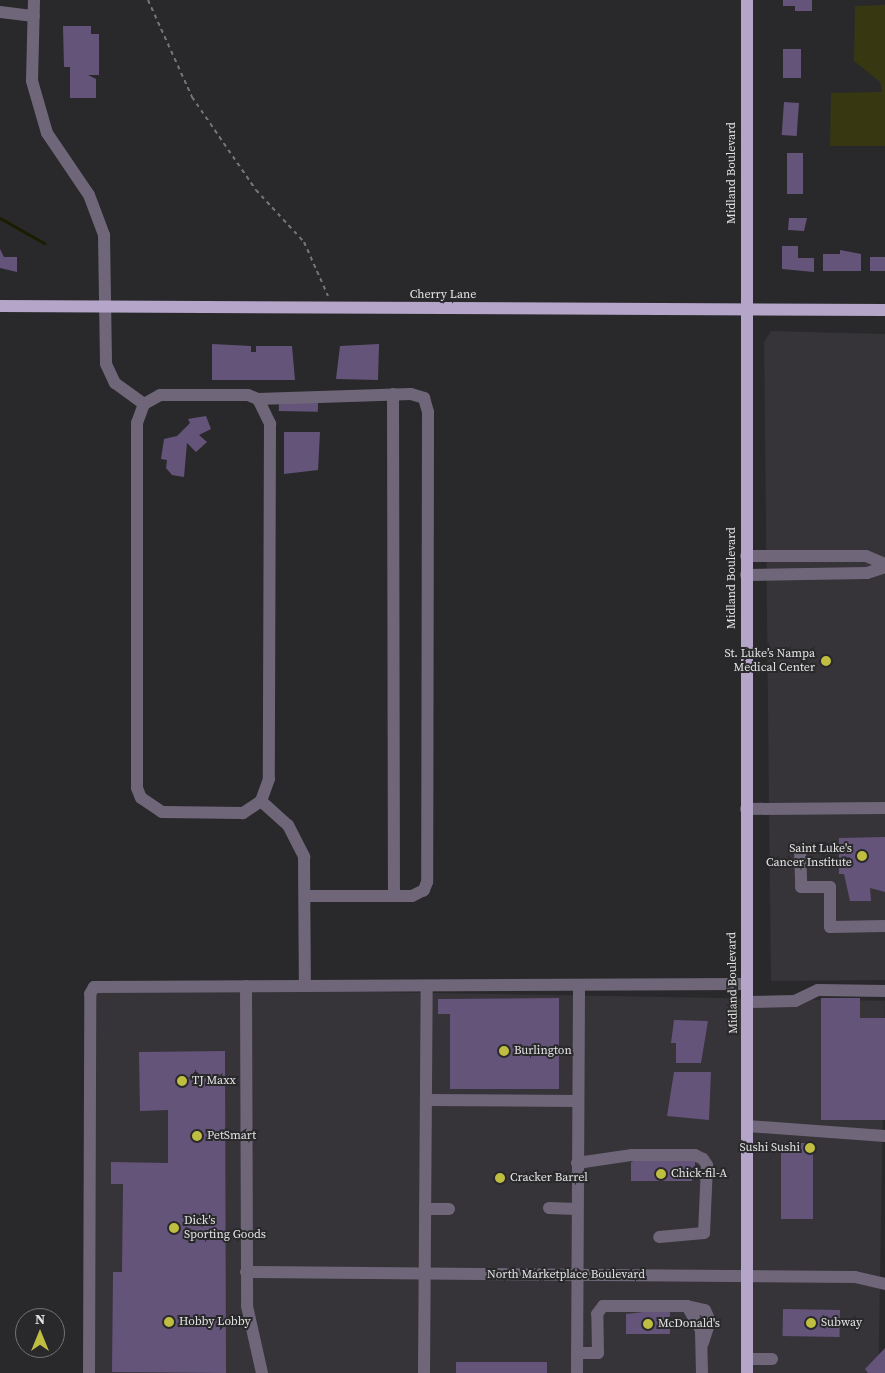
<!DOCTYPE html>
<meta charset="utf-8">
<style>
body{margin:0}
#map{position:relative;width:885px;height:1373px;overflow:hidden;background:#29292b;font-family:"Source Serif 4",serif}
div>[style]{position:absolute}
.built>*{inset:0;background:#363339;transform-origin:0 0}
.green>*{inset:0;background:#373712}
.stream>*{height:3px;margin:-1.5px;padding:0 1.5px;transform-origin:1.5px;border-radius:1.5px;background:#1c1c00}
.building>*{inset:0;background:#65547a;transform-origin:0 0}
.path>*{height:2px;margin-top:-1px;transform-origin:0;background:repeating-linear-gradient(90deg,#767677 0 4px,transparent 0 8px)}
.minor>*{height:12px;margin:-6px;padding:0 6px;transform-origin:6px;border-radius:6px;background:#6f6779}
.major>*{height:12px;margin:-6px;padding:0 6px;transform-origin:6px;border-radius:6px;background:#b4a5c9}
.dots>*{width:14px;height:14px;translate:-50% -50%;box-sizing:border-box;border:2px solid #29292b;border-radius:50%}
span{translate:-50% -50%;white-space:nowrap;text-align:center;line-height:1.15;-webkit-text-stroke:4px #29292b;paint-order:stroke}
.street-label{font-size:12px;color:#e3e3e4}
.poi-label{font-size:12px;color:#e3e3e4}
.right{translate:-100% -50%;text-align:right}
.left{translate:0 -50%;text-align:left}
.north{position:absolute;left:15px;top:1308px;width:50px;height:50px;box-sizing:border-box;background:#29292b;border:1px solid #737375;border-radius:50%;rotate:0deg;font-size:14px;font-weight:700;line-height:20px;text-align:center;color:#e3e3e4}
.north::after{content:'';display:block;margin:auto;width:18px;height:22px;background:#bfbe41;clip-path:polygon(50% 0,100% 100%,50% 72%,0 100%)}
</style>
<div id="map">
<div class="built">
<i style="clip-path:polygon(771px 331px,885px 334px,885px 980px,771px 981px,764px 342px)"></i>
<i style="left:94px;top:987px;width:791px;height:386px;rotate:1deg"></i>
</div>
<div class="green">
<i style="clip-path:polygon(885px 5px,885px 146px,830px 146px,831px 93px,882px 92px,880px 82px,854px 61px,855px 6px)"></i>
</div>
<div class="stream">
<i style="left:0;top:218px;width:51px;rotate:29.6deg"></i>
</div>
<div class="building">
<i style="clip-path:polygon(783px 0,812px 0,812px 11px,795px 11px,795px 6px,783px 6px)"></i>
<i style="clip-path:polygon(63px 26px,91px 26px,91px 34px,99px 34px,99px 75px,88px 75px,96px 79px,96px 98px,70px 98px,70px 67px,64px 67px)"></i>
<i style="left:783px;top:49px;width:18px;height:29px"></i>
<i style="left:784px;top:102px;width:15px;height:33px;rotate:4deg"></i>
<i style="left:787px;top:153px;width:16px;height:41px"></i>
<i style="clip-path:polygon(789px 218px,807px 218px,804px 231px,788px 230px)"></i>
<i style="clip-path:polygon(782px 246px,798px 246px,798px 258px,814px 258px,814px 272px,782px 269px)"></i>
<i style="clip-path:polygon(0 249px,4px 257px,17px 257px,17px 272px,0 268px)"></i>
<i style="clip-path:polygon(840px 250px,861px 254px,861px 271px,823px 271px,823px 254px,840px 254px)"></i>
<i style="left:870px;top:257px;width:15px;height:14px"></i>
<i style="clip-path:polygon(212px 344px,251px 346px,251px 352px,256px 352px,256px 346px,292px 346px,295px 380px,212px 380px)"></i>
<i style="clip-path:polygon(379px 344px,378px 380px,336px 379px,340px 346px)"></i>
<i style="left:279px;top:401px;width:39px;height:10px;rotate:1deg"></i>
<i style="clip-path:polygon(206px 416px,211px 429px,199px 435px,207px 442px,196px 452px,187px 443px,184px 477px,172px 475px,166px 468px,167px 460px,161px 459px,164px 439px,177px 436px,190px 423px,188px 419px)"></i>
<i style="clip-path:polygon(284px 432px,320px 432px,318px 470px,284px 474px)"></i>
<i style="clip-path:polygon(885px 837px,885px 892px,870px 888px,871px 901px,850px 901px,844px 874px,839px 874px,839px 838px)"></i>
<i style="clip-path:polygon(559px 998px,559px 1089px,450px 1089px,450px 1014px,438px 1014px,438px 999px)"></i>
<i style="clip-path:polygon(821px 998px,860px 998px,860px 1018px,885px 1018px,885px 1120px,821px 1120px)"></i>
<i style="clip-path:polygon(674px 1020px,708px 1021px,701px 1063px,676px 1063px,676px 1043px,671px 1043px)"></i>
<i style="clip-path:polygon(225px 1051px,226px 1373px,112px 1372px,113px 1272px,122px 1272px,123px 1184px,111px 1184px,111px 1162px,168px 1163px,168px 1110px,140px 1111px,139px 1052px)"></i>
<i style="clip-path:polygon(674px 1072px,711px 1072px,709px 1120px,667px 1116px)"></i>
<i style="left:781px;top:1143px;width:32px;height:76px"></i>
<i style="clip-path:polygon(636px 1160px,695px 1161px,695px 1168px,692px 1168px,692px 1181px,631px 1181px,631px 1162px)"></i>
<i style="clip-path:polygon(670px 1309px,670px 1334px,626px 1334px,626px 1314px)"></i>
<i style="left:783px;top:1309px;width:57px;height:27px;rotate:1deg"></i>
<i style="clip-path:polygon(885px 1348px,885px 1373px,868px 1373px,865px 1369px)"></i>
<i style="left:456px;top:1362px;width:91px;height:11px"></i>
</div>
<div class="path">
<i style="left:148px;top:0;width:107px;rotate:65.6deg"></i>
<i style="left:192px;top:97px;width:113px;rotate:55.5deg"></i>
<i style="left:256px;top:190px;width:71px;rotate:47.3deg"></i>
<i style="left:304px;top:242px;width:59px;rotate:66deg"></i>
</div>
<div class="minor">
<i style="left:34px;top:0;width:81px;rotate:91.4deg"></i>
<i style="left:32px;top:81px;width:54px;rotate:73.9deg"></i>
<i style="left:47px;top:133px;width:75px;rotate:55.9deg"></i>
<i style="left:89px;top:195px;width:43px;rotate:69.4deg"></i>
<i style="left:104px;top:235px;width:129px;rotate:89.1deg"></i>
<i style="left:106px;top:364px;width:21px;rotate:65deg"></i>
<i style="left:115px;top:383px;width:36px;rotate:36deg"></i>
<i style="left:0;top:12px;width:34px;rotate:7deg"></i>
<i style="left:393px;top:394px;width:502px;rotate:89.89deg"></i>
<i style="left:160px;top:395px;width:88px"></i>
<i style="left:248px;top:395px;width:11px;rotate:22deg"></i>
<i style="left:258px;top:399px;width:28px;rotate:64deg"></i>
<i style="left:270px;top:424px;width:355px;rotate:90.2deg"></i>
<i style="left:269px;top:779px;width:23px;rotate:110deg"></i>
<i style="left:261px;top:801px;width:22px;rotate:146deg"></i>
<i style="left:243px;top:813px;width:81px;rotate:-179.3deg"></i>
<i style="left:162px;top:812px;width:25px;rotate:-146deg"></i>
<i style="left:141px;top:798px;width:11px;rotate:-112deg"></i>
<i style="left:137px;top:788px;width:365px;rotate:-90deg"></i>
<i style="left:137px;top:423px;width:20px;rotate:-70deg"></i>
<i style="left:144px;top:404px;width:18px;rotate:-29deg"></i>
<i style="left:258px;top:399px;width:153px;rotate:-1.9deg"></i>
<i style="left:411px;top:394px;width:14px;rotate:17deg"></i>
<i style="left:424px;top:398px;width:15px;rotate:74deg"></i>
<i style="left:428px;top:412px;width:470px;rotate:90.1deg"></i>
<i style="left:427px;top:882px;width:9px;rotate:111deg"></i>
<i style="left:424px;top:890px;width:13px;rotate:153deg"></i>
<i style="left:412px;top:896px;width:107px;rotate:180deg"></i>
<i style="left:746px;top:556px;width:120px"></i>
<i style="left:866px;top:556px;width:21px;rotate:23deg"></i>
<i style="left:746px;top:575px;width:121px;rotate:-0.9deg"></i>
<i style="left:867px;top:573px;width:19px;rotate:-18deg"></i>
<i style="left:261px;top:801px;width:36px;rotate:42deg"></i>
<i style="left:288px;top:825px;width:36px;rotate:63deg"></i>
<i style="left:304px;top:857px;width:129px;rotate:89.6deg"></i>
<i style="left:746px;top:809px;width:139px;rotate:-0.4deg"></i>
<i style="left:800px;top:850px;width:37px;rotate:88deg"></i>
<i style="left:801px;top:887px;width:29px"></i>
<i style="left:830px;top:887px;width:40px;rotate:90deg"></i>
<i style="left:830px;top:927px;width:55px;rotate:-1deg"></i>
<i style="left:246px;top:986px;width:320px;rotate:89.8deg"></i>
<i style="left:247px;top:1306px;width:69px;rotate:77.4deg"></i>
<i style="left:747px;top:1002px;width:48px;rotate:-1.2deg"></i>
<i style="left:795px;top:1001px;width:25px;rotate:-26deg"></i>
<i style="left:818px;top:990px;width:67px;rotate:0.9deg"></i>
<i style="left:426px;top:1100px;width:152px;rotate:0.4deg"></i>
<i style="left:748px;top:1126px;width:137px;rotate:4.2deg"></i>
<i style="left:577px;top:1163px;width:56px;rotate:-8.3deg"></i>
<i style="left:632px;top:1155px;width:63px"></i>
<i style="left:695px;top:1155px;width:9px;rotate:27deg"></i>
<i style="left:703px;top:1159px;width:7px;rotate:56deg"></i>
<i style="left:707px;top:1165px;width:68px;rotate:92.5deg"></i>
<i style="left:704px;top:1233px;width:45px;rotate:174.9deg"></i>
<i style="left:549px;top:1208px;width:28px;rotate:2deg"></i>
<i style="left:425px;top:1209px;width:24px"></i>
<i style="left:246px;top:1272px;width:609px;rotate:0.47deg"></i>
<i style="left:855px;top:1277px;width:31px;rotate:13deg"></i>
<i style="left:687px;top:1306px;width:18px;rotate:13deg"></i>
<i style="left:705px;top:1310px;width:12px;rotate:66deg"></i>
<i style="left:710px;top:1321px;width:23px;rotate:108deg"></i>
<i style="left:577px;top:1353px;width:21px"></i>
<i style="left:598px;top:1353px;width:39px;rotate:-91deg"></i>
<i style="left:597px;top:1314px;width:10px;rotate:-53deg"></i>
<i style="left:603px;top:1306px;width:84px"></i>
<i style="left:687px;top:1306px;width:28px;rotate:60deg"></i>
<i style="left:701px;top:1330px;width:43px;rotate:88.7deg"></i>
<i style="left:748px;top:1359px;width:24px"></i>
<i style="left:89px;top:1373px;width:379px;rotate:-89.8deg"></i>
<i style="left:90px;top:994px;width:8px;rotate:-60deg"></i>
<i style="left:94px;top:987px;width:652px;rotate:-0.26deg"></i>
<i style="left:424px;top:1373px;width:387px;rotate:-89.6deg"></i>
<i style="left:577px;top:1373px;width:388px;rotate:-89.7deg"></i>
</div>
<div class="major">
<i style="left:747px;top:0;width:1373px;rotate:90deg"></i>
<i style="left:0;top:306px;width:885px;rotate:0.26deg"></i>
</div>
<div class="dots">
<i style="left:826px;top:661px;background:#bfbe41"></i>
<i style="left:862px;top:856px;background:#bfbe41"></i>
<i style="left:504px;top:1051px;background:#bfbe41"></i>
<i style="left:182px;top:1081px;background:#bfbe41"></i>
<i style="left:197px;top:1136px;background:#bfbe41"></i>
<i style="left:810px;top:1148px;background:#bfbe41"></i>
<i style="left:661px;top:1174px;background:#bfbe41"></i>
<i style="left:500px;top:1178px;background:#bfbe41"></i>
<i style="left:174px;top:1228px;background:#bfbe41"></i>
<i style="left:169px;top:1322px;background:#bfbe41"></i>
<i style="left:811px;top:1323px;background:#bfbe41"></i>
<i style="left:648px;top:1324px;background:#bfbe41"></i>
</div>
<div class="street-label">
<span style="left:732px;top:173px;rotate:-90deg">Midland Boulevard</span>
<span style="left:443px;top:295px">Cherry Lane</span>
<span style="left:732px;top:578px;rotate:-90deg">Midland Boulevard</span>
<span style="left:733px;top:983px;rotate:-91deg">Midland Boulevard</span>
<span style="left:566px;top:1275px">North Marketplace Boulevard</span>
</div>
<div class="poi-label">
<span class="right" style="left:815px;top:661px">St. Luke’s Nampa<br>Medical Center</span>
<span class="right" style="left:852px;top:856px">Saint Luke's<br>Cancer Institute</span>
<span class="left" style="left:514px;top:1051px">Burlington</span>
<span class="left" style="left:192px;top:1081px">TJ Maxx</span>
<span class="left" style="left:207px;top:1136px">PetSmart</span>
<span class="right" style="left:800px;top:1148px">Sushi Sushi</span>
<span class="left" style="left:671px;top:1174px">Chick-fil-A</span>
<span class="left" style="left:510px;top:1178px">Cracker Barrel</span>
<span class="left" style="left:184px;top:1228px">Dick's<br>Sporting Goods</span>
<span class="left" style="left:179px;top:1322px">Hobby Lobby</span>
<span class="left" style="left:821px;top:1323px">Subway</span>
<span class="left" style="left:658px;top:1324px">McDonald's</span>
</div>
<div class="north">N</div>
</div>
